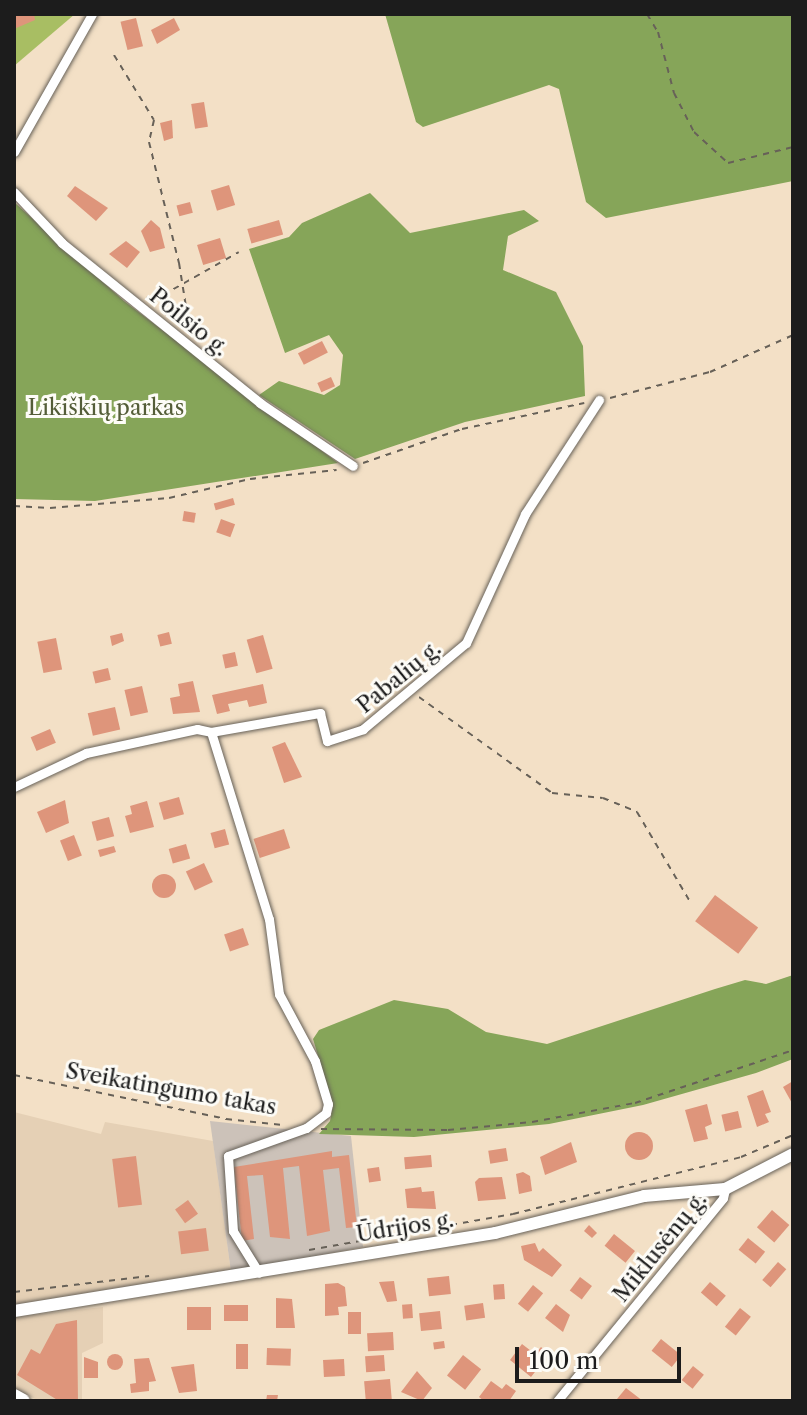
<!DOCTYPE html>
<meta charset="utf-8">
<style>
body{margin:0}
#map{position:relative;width:807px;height:1415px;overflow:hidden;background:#f3e0c6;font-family:"Libre Caslon Text",serif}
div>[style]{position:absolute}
.built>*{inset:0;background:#e5d0b5}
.industrial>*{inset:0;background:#ccc2b9}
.green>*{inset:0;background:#a8be63}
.forest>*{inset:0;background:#86a559}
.building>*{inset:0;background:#de957b;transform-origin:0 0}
.round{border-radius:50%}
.path>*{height:2px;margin-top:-1px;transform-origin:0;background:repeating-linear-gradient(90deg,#676158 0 6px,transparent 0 12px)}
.roads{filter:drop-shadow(0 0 2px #676158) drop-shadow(0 0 2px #676158)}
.street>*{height:9px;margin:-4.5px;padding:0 4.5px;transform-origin:4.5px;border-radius:4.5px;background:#fff}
.secondary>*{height:12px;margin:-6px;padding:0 6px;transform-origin:6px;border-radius:6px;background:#fff}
.primary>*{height:14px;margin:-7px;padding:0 7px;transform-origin:7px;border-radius:7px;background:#fff}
span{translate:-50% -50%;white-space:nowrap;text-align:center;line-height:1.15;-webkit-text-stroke:6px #fdfcf7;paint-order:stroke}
.street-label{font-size:22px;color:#1c1c1c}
.park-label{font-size:22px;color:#545d38}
.frame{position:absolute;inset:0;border:16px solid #1c1c1c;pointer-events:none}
.scale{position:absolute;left:515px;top:1347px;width:166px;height:36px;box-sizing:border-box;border:4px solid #1c1c1c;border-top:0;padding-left:10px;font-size:24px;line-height:28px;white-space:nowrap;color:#1c1c1c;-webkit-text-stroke:6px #fdfcf7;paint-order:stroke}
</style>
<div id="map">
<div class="built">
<i style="clip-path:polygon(14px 1112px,101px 1134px,105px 1122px,213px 1141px,231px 1272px,14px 1305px)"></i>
<i style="clip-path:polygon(103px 1307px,103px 1343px,82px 1353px,82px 1401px,39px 1401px,14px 1388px,14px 1317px)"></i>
</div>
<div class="industrial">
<i style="clip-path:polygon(210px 1121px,351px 1136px,363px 1247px,231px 1272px)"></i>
</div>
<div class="green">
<i style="clip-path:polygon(14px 14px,75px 14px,14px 66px)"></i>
</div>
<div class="forest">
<i style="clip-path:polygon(385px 14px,793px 14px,793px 181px,606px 218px,586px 202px,559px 89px,549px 85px,423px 127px,416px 122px)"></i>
<i style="clip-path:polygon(370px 193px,410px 233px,524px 210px,539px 221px,508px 236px,503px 270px,556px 292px,583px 346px,585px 396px,465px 422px,355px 459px,259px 395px,279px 381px,324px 395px,340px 385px,343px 355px,329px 335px,285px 353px,249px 249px,289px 237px,302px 223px)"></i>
<i style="clip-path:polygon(14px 202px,124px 301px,338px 463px,95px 501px,14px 499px)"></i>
<i style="clip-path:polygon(793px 975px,793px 1059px,756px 1073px,643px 1105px,549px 1124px,414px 1137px,319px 1134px,330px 1121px,333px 1106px,313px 1039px,319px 1030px,394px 1000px,448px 1009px,486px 1032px,547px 1044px,715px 989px,745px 980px,766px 984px)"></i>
</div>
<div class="building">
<i style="clip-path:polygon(14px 14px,34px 14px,35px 20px,14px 29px)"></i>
<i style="left:136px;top:18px;width:29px;height:16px;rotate:76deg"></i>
<i style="clip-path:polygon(174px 18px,180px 30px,157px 44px,151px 30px)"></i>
<i style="left:204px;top:102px;width:25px;height:13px;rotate:81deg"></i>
<i style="clip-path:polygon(172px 120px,173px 138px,164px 141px,160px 123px)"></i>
<i style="left:229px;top:185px;width:21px;height:19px;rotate:73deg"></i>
<i style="clip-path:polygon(75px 186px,108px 208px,96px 221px,67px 196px)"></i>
<i style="left:190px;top:202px;width:11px;height:14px;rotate:75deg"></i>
<i style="clip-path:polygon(151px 220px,160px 228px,165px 248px,150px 252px,141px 231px)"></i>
<i style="left:279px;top:220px;width:15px;height:33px;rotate:74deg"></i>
<i style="left:220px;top:238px;width:21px;height:24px;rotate:73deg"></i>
<i style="clip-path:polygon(126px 241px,140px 252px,127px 268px,109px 254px)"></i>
<i style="left:322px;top:341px;width:13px;height:27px;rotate:63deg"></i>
<i style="left:331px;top:377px;width:10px;height:15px;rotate:66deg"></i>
<i style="left:233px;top:498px;width:7px;height:20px;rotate:74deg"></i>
<i style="left:184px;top:511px;width:12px;height:10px;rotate:9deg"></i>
<i style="left:221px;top:519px;width:15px;height:14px;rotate:20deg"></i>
<i style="left:169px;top:632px;width:12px;height:12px;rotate:76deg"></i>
<i style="clip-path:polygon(122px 633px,124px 641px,112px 646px,110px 636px)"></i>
<i style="left:263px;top:635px;width:35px;height:17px;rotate:74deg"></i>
<i style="left:56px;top:638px;width:32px;height:19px;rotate:79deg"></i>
<i style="left:235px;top:652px;width:14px;height:13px;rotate:78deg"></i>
<i style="left:108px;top:668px;width:12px;height:16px;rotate:76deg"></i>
<i style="clip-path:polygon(193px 681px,200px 712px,173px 714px,170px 698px,180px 696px,178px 684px)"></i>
<i style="clip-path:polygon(263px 684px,267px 703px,249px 707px,247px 700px,228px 704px,230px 711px,217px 714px,212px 695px)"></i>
<i style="left:142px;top:686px;width:27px;height:18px;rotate:77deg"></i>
<i style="left:115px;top:707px;width:23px;height:28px;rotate:77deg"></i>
<i style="left:50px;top:729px;width:15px;height:21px;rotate:67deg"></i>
<i style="clip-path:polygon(285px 742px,302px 777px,284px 783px,272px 747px)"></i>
<i style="left:179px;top:797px;width:18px;height:21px;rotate:74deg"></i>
<i style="clip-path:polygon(65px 800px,69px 823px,46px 833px,37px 812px)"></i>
<i style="clip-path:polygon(147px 801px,154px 827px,130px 833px,125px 816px,132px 814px,130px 806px)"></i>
<i style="left:109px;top:817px;width:20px;height:18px;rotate:75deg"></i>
<i style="left:225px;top:829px;width:16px;height:15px;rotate:75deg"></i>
<i style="left:284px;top:829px;width:20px;height:32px;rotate:72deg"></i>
<i style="left:74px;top:835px;width:22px;height:15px;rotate:69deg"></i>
<i style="left:186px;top:844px;width:15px;height:18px;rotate:74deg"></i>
<i style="clip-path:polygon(114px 846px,116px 852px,100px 857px,98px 850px)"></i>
<i style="left:204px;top:863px;width:21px;height:20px;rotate:65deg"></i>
<i class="round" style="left:152px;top:874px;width:24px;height:24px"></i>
<i style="left:715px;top:895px;width:54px;height:33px;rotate:37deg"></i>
<i style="left:243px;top:928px;width:18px;height:20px;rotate:71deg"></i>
<i style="clip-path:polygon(793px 1081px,793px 1105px,783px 1087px)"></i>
<i style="clip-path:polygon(763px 1090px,771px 1112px,765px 1114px,769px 1122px,757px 1127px,747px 1096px)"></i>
<i style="clip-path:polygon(707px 1104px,712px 1124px,705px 1127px,708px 1139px,694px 1142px,685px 1110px)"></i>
<i style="left:738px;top:1111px;width:17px;height:17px;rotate:77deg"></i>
<i class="round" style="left:625px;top:1132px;width:28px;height:28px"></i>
<i style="clip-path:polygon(571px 1142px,577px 1162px,545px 1175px,540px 1157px)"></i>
<i style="left:506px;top:1148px;width:13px;height:18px;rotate:81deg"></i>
<i style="clip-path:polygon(332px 1151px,332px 1157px,349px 1155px,357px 1227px,346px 1228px,339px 1168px,323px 1170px,330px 1231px,307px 1236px,299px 1166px,283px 1168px,290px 1239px,270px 1237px,263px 1175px,247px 1176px,254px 1239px,242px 1241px,234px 1167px)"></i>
<i style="left:431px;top:1155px;width:12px;height:27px;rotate:85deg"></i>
<i style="left:136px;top:1156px;width:49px;height:24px;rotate:83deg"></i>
<i style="left:379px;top:1167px;width:14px;height:12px;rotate:82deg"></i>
<i style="clip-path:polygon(523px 1172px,530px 1176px,532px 1191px,519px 1194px,516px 1174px)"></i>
<i style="clip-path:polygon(502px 1177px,506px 1199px,478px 1201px,475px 1182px,479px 1178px)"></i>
<i style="clip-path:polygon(421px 1187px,422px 1192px,434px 1191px,436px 1209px,407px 1208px,405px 1189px)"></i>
<i style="left:188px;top:1200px;width:17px;height:16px;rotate:54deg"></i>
<i style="left:772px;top:1210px;width:23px;height:23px;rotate:41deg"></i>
<i style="clip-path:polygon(589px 1225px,597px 1233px,592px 1238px,584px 1231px)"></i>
<i style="left:206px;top:1228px;width:23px;height:28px;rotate:83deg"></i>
<i style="left:614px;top:1234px;width:27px;height:15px;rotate:39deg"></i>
<i style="left:748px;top:1238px;width:22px;height:15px;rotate:39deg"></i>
<i style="clip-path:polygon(535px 1243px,539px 1252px,543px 1248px,562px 1265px,552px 1277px,524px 1260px,521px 1246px)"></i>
<i style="left:778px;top:1262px;width:11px;height:24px;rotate:41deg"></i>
<i style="left:449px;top:1276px;width:18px;height:22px;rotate:84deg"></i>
<i style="left:580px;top:1277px;width:15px;height:17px;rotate:37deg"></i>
<i style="clip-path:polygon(394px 1281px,397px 1301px,387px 1302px,379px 1282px)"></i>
<i style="left:710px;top:1282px;width:21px;height:14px;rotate:41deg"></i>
<i style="clip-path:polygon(338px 1283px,345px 1287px,347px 1306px,338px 1307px,339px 1315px,325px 1316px,325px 1284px)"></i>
<i style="left:504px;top:1284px;width:15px;height:11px;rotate:86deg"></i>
<i style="left:533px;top:1285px;width:13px;height:24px;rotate:39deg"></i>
<i style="clip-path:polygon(276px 1298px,292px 1299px,295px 1328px,276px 1328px)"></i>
<i style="left:483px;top:1303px;width:15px;height:19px;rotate:82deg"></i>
<i style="left:412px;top:1304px;width:14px;height:10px;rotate:86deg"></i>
<i style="clip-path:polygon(556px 1304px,570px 1315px,563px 1332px,545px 1318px)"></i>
<i style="left:224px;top:1305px;width:24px;height:16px"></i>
<i style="left:187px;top:1307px;width:24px;height:23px"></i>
<i style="left:740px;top:1308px;width:14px;height:24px;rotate:39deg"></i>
<i style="left:440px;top:1311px;width:18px;height:21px;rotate:84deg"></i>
<i style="left:348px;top:1312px;width:13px;height:22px"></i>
<i style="clip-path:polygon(77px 1320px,78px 1401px,59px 1401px,17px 1375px,31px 1349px,40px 1354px,56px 1324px)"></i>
<i style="left:393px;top:1332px;width:18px;height:26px;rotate:87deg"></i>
<i style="left:661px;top:1339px;width:26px;height:15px;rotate:39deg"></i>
<i style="left:444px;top:1341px;width:7px;height:11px;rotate:82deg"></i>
<i style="left:236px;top:1344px;width:12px;height:25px"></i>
<i style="clip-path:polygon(522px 1344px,535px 1354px,541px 1347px,549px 1354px,531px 1377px,510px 1360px)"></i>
<i style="left:267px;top:1348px;width:24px;height:17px;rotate:2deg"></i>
<i class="round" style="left:107px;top:1354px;width:16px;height:16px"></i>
<i style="left:384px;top:1355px;width:16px;height:19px;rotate:86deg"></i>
<i style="left:463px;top:1355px;width:23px;height:26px;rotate:38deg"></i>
<i style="clip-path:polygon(84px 1357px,98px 1362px,98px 1378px,84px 1378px)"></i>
<i style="clip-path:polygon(149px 1358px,156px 1381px,149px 1382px,149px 1391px,131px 1393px,130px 1384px,136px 1383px,134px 1359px)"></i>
<i style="left:344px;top:1359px;width:17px;height:21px;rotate:87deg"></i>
<i style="clip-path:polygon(194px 1364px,197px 1391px,179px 1393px,171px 1367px)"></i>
<i style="left:693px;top:1366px;width:14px;height:18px;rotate:39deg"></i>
<i style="clip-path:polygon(417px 1371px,432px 1388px,422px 1401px,401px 1392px)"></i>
<i style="left:390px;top:1379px;width:22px;height:26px;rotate:85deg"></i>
<i style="clip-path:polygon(491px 1381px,502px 1389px,506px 1384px,516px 1391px,509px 1401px,484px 1401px,479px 1397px)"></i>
<i style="clip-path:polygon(626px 1388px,643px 1401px,617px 1399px)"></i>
<i style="clip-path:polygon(267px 1395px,278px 1395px,277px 1401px,266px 1401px)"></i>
</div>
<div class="path">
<i style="left:647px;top:14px;width:21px;rotate:59deg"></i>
<i style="left:658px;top:32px;width:63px;rotate:75.3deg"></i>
<i style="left:674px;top:93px;width:44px;rotate:62.9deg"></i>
<i style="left:694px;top:132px;width:46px;rotate:42.4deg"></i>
<i style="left:728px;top:163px;width:67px;rotate:-13.8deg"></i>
<i style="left:114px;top:55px;width:76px;rotate:58.4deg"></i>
<i style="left:154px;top:120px;width:23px;rotate:103deg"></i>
<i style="left:149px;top:142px;width:125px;rotate:76.1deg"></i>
<i style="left:179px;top:263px;width:70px;rotate:80.9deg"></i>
<i style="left:146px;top:298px;width:17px;rotate:-10deg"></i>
<i style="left:163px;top:295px;width:87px;rotate:-29.5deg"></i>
<i style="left:610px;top:398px;width:103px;rotate:-14.6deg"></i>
<i style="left:710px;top:372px;width:91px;rotate:-24deg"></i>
<i style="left:363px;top:463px;width:105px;rotate:-19deg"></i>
<i style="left:462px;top:429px;width:125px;rotate:-12deg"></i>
<i style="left:14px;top:506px;width:36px;rotate:3deg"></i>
<i style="left:50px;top:508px;width:119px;rotate:-4.8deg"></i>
<i style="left:169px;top:498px;width:83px;rotate:-13.2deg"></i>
<i style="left:250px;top:479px;width:87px;rotate:-5.9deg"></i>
<i style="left:419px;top:697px;width:164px;rotate:35.8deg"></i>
<i style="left:552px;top:793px;width:51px;rotate:5.6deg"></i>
<i style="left:603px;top:798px;width:37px;rotate:22deg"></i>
<i style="left:637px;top:812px;width:102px;rotate:59.4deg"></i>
<i style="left:14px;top:1075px;width:217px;rotate:11.7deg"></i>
<i style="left:226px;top:1119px;width:57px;rotate:6deg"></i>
<i style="left:321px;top:1129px;width:127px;rotate:0.5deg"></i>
<i style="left:448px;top:1130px;width:84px;rotate:-5.4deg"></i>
<i style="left:532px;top:1122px;width:105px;rotate:-10.5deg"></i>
<i style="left:635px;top:1103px;width:167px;rotate:-18.5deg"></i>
<i style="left:309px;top:1250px;width:207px;rotate:-10deg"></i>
<i style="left:513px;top:1214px;width:235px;rotate:-14deg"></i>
<i style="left:741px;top:1157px;width:56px;rotate:-22.9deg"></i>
<i style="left:14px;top:1292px;width:136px;rotate:-6.8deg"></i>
</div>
<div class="roads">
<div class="street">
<i style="left:14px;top:152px;width:159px;rotate:-60.5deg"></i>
<i style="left:14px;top:192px;width:70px;rotate:46.7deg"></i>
<i style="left:62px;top:243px;width:255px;rotate:38.9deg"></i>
<i style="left:260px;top:403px;width:112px;rotate:34.1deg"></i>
<i style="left:211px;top:732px;width:196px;rotate:72.8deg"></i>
<i style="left:269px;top:919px;width:76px;rotate:82.4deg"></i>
<i style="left:279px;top:994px;width:76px;rotate:61.8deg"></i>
<i style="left:315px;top:1061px;width:45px;rotate:73.2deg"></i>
<i style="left:328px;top:1104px;width:9px;rotate:103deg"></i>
<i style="left:326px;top:1113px;width:25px;rotate:143deg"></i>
<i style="left:306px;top:1128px;width:83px;rotate:160.3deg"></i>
<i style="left:228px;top:1156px;width:75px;rotate:86.2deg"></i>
<i style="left:233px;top:1231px;width:49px;rotate:58.2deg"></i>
<i style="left:14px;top:787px;width:80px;rotate:-25.3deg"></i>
<i style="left:86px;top:753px;width:114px;rotate:-12.2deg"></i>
<i style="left:197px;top:729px;width:14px;rotate:12deg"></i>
<i style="left:211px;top:732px;width:111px;rotate:-9.9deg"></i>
<i style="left:320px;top:713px;width:29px;rotate:76deg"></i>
<i style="left:327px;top:741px;width:38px;rotate:-18deg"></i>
<i style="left:363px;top:729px;width:134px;rotate:-39.9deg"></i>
<i style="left:466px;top:643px;width:142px;rotate:-65.4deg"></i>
<i style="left:525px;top:514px;width:136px;rotate:-57deg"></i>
<i style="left:557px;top:1401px;width:262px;rotate:-50.7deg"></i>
<i style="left:723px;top:1198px;width:9px;rotate:-77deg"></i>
</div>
<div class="secondary">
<i style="left:14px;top:1311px;width:487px;rotate:-9.2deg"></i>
<i style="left:495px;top:1233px;width:154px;rotate:-13.9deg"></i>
<i style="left:644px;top:1196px;width:81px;rotate:-4.9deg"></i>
<i style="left:725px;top:1189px;width:76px;rotate:-27.2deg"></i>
</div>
<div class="primary">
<i style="left:14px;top:1396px;width:10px;rotate:29deg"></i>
</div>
</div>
<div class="street-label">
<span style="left:189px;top:322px;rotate:39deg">Poilsio g.</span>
<span style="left:399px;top:677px;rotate:-39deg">Pabalių g.</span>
<span style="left:171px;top:1089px;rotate:10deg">Sveikatingumo takas</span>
<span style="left:405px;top:1227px;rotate:-9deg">Ūdrijos g.</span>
<span style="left:660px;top:1247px;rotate:-51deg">Miklusėnų g.</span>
</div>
<div class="park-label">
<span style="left:106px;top:408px">Likiškių parkas</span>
</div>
<div class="frame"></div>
<div class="scale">100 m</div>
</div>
